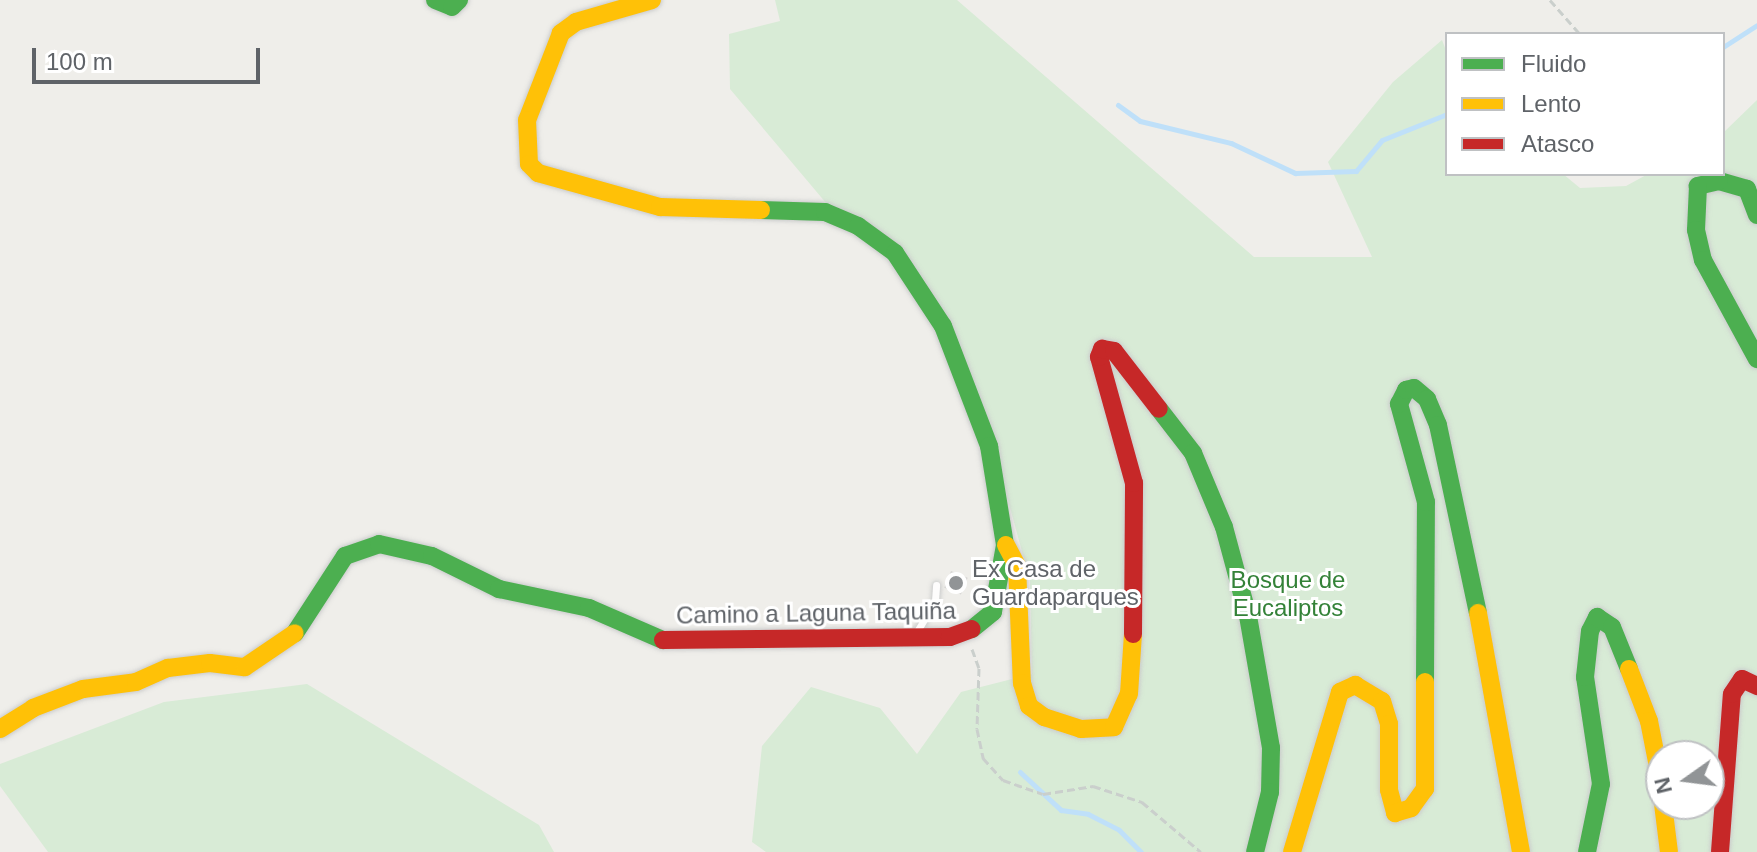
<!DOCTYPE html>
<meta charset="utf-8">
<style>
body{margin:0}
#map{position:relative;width:1757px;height:852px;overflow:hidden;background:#efeeea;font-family:Arial,sans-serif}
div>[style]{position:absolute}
.green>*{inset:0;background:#d8ebd6}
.stream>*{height:5px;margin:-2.5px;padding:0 2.5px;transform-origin:2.5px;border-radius:2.5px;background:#bfe0f9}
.building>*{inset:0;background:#d6d5d3;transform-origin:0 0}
.path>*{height:3px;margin-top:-1.5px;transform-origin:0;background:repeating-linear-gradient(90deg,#cacfcc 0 8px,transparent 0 12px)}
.roads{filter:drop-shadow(0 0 2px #cbcccc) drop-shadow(0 0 2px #cbcccc)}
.lane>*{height:7px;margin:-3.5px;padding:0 3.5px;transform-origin:3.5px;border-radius:3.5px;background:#fdfcfc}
.fast>*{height:18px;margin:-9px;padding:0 9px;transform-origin:9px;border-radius:9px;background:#4caf50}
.slow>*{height:18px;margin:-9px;padding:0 9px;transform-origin:9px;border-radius:9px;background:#ffc107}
.jam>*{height:18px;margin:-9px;padding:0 9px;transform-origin:9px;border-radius:9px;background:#c62828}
.dots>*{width:22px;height:22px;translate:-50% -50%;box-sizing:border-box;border:4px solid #fff;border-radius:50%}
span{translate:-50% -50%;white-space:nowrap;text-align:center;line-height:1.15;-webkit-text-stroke:6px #fff;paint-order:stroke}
.poi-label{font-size:24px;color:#5f6368}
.left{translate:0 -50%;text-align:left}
.park-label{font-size:24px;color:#348238}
.street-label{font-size:24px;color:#5f6368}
.legend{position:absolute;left:1445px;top:32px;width:280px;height:144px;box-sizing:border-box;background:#fff;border:2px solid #bfc1c3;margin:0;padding:10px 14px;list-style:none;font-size:24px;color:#5f6368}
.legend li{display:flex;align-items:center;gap:16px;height:40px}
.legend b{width:40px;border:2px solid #bfc1c3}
.north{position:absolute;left:1645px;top:740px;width:80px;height:80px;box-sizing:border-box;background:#fff;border:2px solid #bfc1c3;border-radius:50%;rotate:256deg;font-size:22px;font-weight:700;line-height:32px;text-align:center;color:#5f6368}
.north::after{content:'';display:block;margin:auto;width:28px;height:36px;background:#919496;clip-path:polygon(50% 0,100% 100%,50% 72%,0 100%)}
.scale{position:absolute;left:32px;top:48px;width:228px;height:36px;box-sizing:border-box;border:4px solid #5f6368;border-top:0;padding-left:10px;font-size:24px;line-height:28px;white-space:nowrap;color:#5f6368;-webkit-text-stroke:6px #fff;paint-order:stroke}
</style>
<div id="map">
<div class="green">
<i style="clip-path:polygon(evenodd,775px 0,957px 0,1254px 257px,1372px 257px,1328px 162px,1393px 82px,1442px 40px,1447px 53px,1447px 174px,1563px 174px,1580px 188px,1626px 186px,1648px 174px,1723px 174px,1723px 133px,1757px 100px,1757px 852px,766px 852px,752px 842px,762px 746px,811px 687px,880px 708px,917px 754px,961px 692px,1032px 674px,1030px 581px,979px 394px,914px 269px,837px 216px,730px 89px,729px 34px,780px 21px,775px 0,1661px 756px,1709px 756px,1709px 804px,1661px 804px,1661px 756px)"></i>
<i style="clip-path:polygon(307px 684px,539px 825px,554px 852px,48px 852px,0 786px,0 764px,164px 702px)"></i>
</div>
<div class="stream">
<i style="left:1723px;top:47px;width:40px;rotate:-32.9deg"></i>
<i style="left:1118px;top:105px;width:27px;rotate:36deg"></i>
<i style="left:1140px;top:121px;width:94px;rotate:13.6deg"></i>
<i style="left:1231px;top:143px;width:71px;rotate:25.1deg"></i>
<i style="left:1295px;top:173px;width:61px;rotate:-1.9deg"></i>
<i style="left:1356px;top:171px;width:40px;rotate:-50deg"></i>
<i style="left:1382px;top:140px;width:70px;rotate:-21.8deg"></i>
<i style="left:1020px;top:772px;width:56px;rotate:42.8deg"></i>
<i style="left:1061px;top:810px;width:27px;rotate:8deg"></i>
<i style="left:1088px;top:814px;width:35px;rotate:27deg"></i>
<i style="left:1119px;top:830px;width:31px;rotate:45deg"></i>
</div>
<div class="building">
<i style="left:951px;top:571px;width:18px;height:18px;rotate:22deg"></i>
</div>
<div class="path">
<i style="left:1550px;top:0;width:45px;rotate:48.6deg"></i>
<i style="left:972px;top:649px;width:20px;rotate:70deg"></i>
<i style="left:979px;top:668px;width:61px;rotate:91.9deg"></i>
<i style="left:977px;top:729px;width:30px;rotate:78deg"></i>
<i style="left:983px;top:758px;width:30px;rotate:48deg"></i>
<i style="left:1003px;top:780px;width:42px;rotate:19.3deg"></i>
<i style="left:1043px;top:794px;width:51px;rotate:-9.1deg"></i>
<i style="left:1093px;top:786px;width:52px;rotate:18.1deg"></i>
<i style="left:1142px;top:802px;width:77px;rotate:40.3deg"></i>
</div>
<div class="roads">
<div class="lane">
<i style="left:916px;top:633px;width:37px;rotate:-59deg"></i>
<i style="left:935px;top:601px;width:16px;rotate:-86deg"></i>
</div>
<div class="fast">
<i style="left:435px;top:0;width:18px;rotate:22deg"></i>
<i style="left:452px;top:7px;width:10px;rotate:-45deg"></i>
<i style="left:761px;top:210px;width:64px;rotate:1.8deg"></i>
<i style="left:825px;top:212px;width:36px;rotate:23deg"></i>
<i style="left:858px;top:226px;width:46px;rotate:36.1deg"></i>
<i style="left:895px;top:253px;width:87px;rotate:56.7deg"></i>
<i style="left:943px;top:326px;width:129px;rotate:69deg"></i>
<i style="left:989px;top:446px;width:100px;rotate:80.8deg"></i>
<i style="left:1005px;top:545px;width:68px;rotate:100.2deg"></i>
<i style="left:993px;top:612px;width:27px;rotate:141deg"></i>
<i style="left:1757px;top:215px;width:28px;rotate:-111deg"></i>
<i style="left:1747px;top:189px;width:29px;rotate:-164deg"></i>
<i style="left:1719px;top:181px;width:22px;rotate:167deg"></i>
<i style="left:1698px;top:186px;width:44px;rotate:92.6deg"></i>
<i style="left:1696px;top:230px;width:31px;rotate:77deg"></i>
<i style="left:1703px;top:260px;width:113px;rotate:61.4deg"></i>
<i style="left:1159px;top:409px;width:56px;rotate:52.3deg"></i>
<i style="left:1193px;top:453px;width:80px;rotate:67.3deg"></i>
<i style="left:1224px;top:527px;width:92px;rotate:74.9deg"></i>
<i style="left:1248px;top:616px;width:134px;rotate:80.1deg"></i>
<i style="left:1271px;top:748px;width:44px;rotate:91.3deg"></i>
<i style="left:1270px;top:792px;width:62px;rotate:104deg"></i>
<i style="left:295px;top:633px;width:92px;rotate:-57deg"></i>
<i style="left:345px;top:556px;width:36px;rotate:-19deg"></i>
<i style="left:379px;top:544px;width:54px;rotate:12.8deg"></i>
<i style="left:432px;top:556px;width:75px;rotate:26.2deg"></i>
<i style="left:499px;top:589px;width:92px;rotate:11.9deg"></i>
<i style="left:589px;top:608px;width:81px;rotate:23.4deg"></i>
<i style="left:1425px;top:682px;width:180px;rotate:-89.7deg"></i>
<i style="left:1426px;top:502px;width:102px;rotate:-105.4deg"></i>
<i style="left:1399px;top:404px;width:16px;rotate:-63deg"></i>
<i style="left:1406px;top:390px;width:8px;rotate:-14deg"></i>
<i style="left:1414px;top:388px;width:17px;rotate:40deg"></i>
<i style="left:1427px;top:399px;width:28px;rotate:67deg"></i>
<i style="left:1438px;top:425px;width:192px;rotate:78deg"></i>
<i style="left:1587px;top:852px;width:69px;rotate:-78.4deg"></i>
<i style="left:1601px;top:784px;width:108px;rotate:-98.5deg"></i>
<i style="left:1585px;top:677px;width:46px;rotate:-83.8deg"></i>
<i style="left:1590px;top:631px;width:16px;rotate:-63deg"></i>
<i style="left:1597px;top:617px;width:18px;rotate:34deg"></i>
<i style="left:1612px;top:627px;width:45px;rotate:68deg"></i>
</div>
<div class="slow">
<i style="left:652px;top:0;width:79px;rotate:163.9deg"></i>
<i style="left:576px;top:22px;width:19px;rotate:144deg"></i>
<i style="left:561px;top:33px;width:93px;rotate:111.3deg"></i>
<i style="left:527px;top:120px;width:44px;rotate:87.4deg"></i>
<i style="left:529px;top:164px;width:13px;rotate:45deg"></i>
<i style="left:538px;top:173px;width:127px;rotate:15.6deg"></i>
<i style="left:660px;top:207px;width:101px;rotate:1.7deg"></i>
<i style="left:1006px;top:545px;width:24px;rotate:62deg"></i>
<i style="left:1017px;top:566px;width:117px;rotate:87.6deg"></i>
<i style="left:1022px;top:683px;width:24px;rotate:73deg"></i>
<i style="left:1029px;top:706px;width:19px;rotate:36deg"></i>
<i style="left:1044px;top:717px;width:39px;rotate:18deg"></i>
<i style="left:1081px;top:729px;width:33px;rotate:-3deg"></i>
<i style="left:1114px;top:727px;width:36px;rotate:-66deg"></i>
<i style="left:1129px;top:694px;width:60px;rotate:-86.2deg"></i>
<i style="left:1478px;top:613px;width:243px;rotate:79.8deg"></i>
<i style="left:1629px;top:669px;width:56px;rotate:69deg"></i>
<i style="left:1649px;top:721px;width:62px;rotate:78.9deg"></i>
<i style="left:0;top:729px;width:39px;rotate:-32deg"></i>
<i style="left:33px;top:708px;width:53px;rotate:-20.8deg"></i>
<i style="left:83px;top:689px;width:53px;rotate:-7.5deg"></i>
<i style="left:136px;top:682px;width:35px;rotate:-24deg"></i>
<i style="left:168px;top:668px;width:42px;rotate:-6.8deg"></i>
<i style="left:210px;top:663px;width:35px;rotate:7deg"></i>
<i style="left:245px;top:667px;width:60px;rotate:-34.2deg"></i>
<i style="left:1663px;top:804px;width:48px;rotate:82.9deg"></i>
<i style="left:1292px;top:852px;width:167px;rotate:-73.3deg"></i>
<i style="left:1340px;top:692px;width:17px;rotate:-25deg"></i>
<i style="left:1355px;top:685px;width:31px;rotate:31deg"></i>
<i style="left:1382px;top:701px;width:24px;rotate:73deg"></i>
<i style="left:1389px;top:724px;width:66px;rotate:90deg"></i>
<i style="left:1389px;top:790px;width:24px;rotate:75deg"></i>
<i style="left:1395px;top:813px;width:17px;rotate:-17deg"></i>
<i style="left:1411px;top:808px;width:24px;rotate:-54deg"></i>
<i style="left:1425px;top:789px;width:107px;rotate:-90deg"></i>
</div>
<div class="jam">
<i style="left:1133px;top:634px;width:151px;rotate:-89.6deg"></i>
<i style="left:1134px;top:483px;width:131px;rotate:-105.5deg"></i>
<i style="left:1099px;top:357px;width:9px;rotate:-69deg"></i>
<i style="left:1102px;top:349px;width:12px;rotate:9deg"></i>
<i style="left:1114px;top:351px;width:73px;rotate:52.2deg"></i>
<i style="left:663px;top:640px;width:287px;rotate:-0.6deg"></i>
<i style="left:950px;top:637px;width:23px;rotate:-20deg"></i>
<i style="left:1720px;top:852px;width:158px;rotate:-85.7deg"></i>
<i style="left:1732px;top:694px;width:18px;rotate:-56deg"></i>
<i style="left:1742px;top:679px;width:17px;rotate:25deg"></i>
</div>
</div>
<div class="dots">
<i style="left:956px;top:583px;background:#919496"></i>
</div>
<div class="poi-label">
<span class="left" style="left:972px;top:583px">Ex Casa de<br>Guardaparques</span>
</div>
<div class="park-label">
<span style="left:1288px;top:594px">Bosque de<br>Eucaliptos</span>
</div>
<div class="street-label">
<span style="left:816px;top:613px;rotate:-1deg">Camino a Laguna Taquiña</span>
</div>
<ul class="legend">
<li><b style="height:10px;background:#4caf50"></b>Fluido</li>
<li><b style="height:10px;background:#ffc107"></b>Lento</li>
<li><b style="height:10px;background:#c62828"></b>Atasco</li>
</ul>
<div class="north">N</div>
<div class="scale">100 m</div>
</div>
